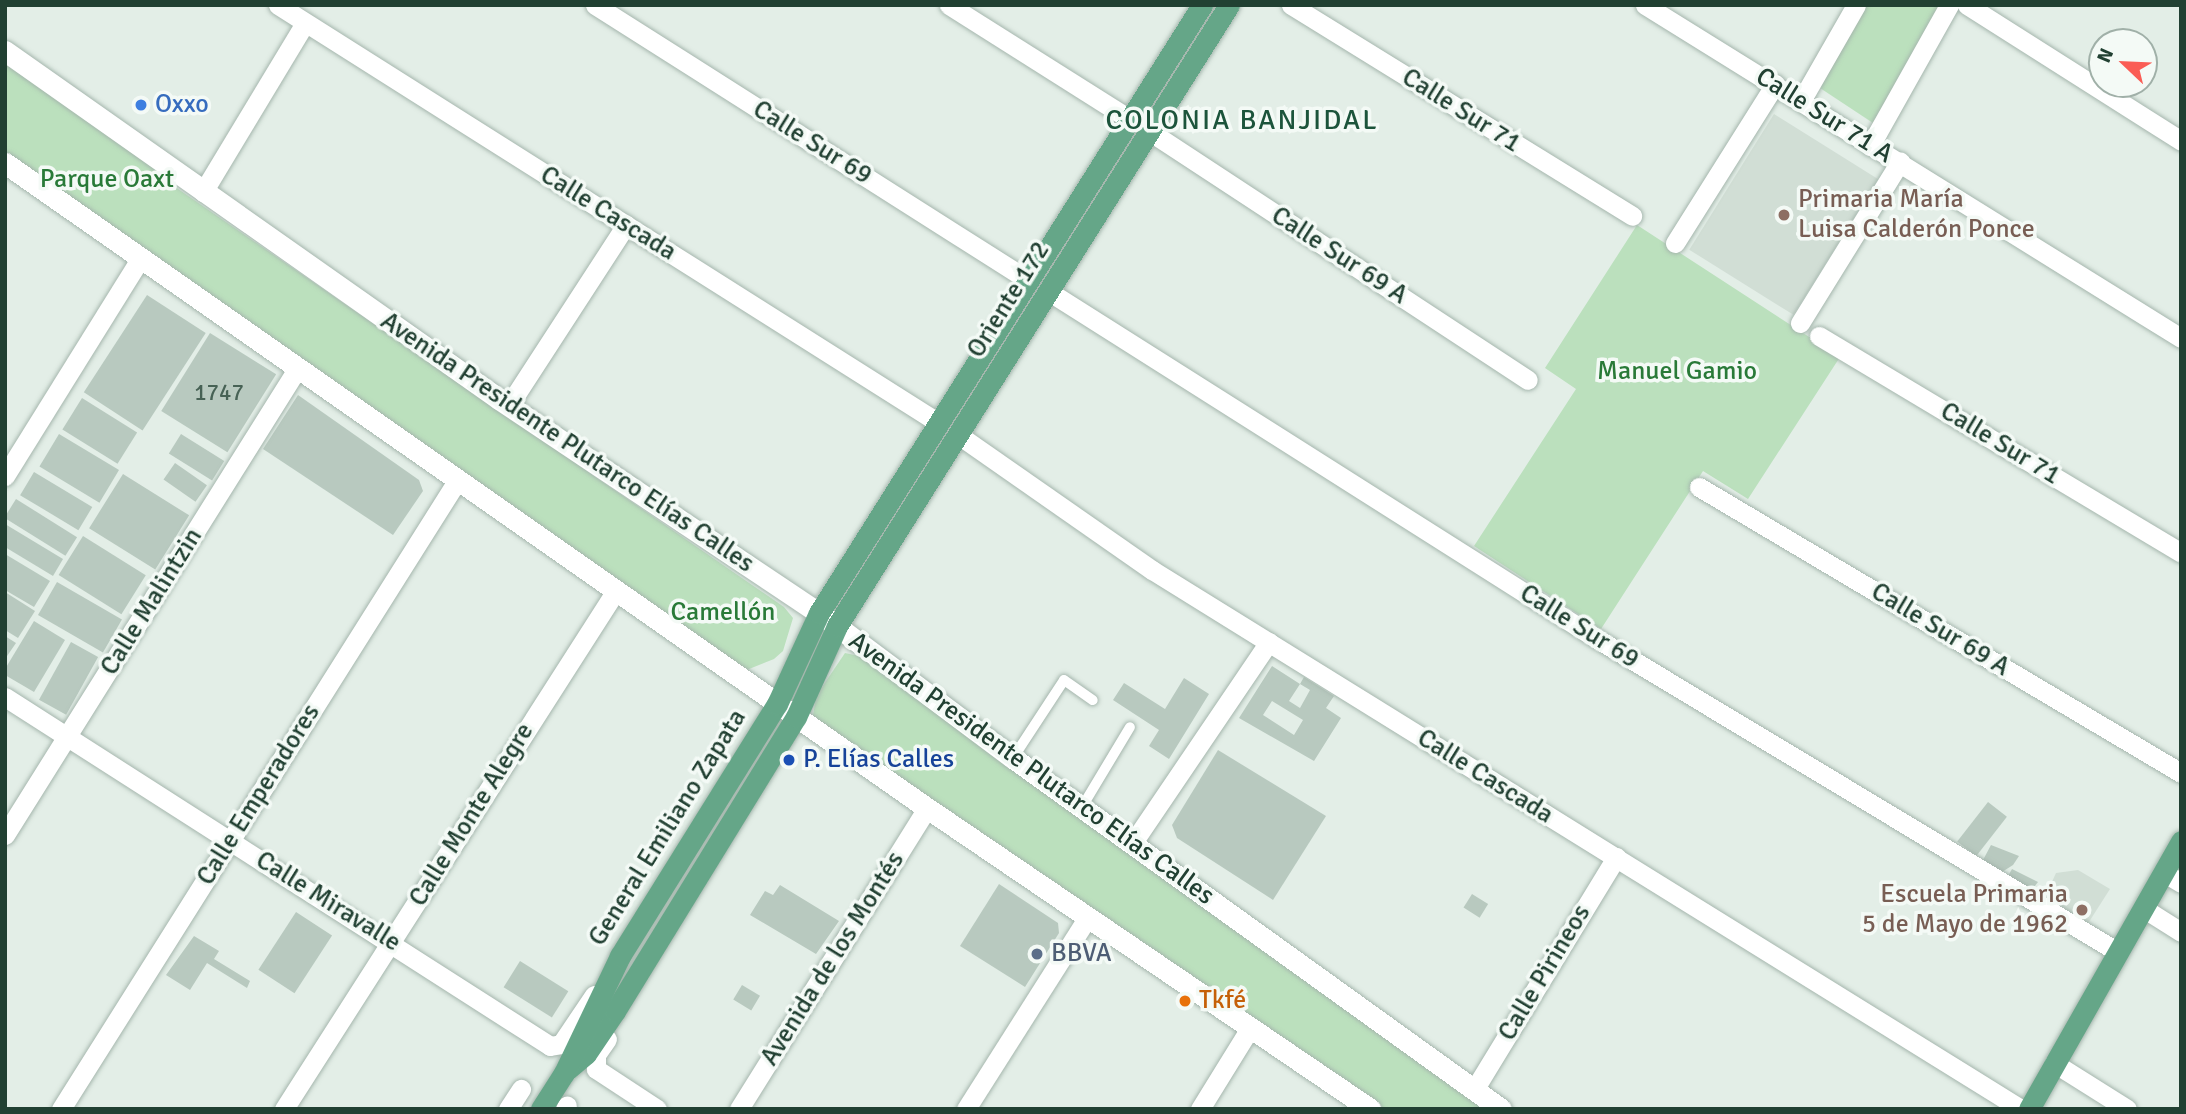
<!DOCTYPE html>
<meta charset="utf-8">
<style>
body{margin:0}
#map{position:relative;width:2186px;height:1114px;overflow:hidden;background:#e3eee7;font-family:Signika,sans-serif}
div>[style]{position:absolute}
.built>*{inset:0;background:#d1ded5;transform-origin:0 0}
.green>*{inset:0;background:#bbe0bd}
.building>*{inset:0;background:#b8c9bf;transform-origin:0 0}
.roads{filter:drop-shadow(0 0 2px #a5b6ad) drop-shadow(0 0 2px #a5b6ad)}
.lane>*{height:10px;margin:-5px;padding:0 5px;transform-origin:5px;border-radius:5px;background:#fff}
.street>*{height:19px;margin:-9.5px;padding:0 9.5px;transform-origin:9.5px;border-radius:9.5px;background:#fff}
.secondary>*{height:21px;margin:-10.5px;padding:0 10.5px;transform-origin:10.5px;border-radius:10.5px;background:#fff}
.primary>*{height:21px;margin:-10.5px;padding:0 10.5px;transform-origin:10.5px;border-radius:10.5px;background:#65a688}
.dots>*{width:19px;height:19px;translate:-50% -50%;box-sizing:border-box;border:4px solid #f4faf6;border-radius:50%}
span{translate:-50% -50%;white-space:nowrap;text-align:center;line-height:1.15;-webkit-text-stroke:7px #f4faf6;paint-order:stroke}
.number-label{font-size:23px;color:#476255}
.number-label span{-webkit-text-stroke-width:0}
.shop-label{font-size:26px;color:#366cbe}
.left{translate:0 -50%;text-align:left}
.street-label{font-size:26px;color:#214032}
.park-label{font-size:26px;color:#297a38}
.education-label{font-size:26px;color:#785e54}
.right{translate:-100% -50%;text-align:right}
.transit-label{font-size:26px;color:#164399}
.service-label{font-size:26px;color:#4e5e75}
.food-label{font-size:26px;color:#c56008}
.neighbourhood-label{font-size:28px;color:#1c543b;letter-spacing:2px}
.frame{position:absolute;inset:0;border:7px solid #214032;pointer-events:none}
.north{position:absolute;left:2088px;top:28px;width:70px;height:70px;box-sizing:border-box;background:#f4faf6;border:2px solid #a0b0a8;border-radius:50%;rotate:293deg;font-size:19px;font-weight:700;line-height:28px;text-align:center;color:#214032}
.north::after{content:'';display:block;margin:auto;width:24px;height:32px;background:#fa5d55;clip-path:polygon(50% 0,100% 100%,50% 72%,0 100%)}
</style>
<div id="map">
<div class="built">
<i style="left:1774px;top:114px;width:123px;height:160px;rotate:32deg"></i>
<i style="clip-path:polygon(2078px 870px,2110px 889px,2087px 925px,2046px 895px,2056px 873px)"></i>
</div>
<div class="green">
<i style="clip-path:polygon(1866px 5px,1939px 5px,1873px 123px,1820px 88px)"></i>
<i style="clip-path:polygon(5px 63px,171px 178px,168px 182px,784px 607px,793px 618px,783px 651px,774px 659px,744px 671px,5px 156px)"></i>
<i style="clip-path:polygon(1637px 225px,1840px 357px,1748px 499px,1703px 471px,1601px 629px,1474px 546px,1576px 389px,1545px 368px)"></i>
<i style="clip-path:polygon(845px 653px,859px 656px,1492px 1109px,1381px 1109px,812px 723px,816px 696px)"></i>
</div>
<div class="building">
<i style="left:147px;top:295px;width:70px;height:116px;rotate:33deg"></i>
<i style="left:210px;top:333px;width:78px;height:92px;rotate:32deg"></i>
<i style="clip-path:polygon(298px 395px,419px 480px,423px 491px,393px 535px,263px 449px)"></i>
<i style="left:82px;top:398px;width:65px;height:37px;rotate:32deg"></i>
<i style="left:59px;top:434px;width:70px;height:38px;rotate:31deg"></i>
<i style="left:181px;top:434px;width:51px;height:23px;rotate:32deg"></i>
<i style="left:175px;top:463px;width:39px;height:20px;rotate:35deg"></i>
<i style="left:34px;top:472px;width:68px;height:27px;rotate:31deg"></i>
<i style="left:123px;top:474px;width:78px;height:64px;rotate:32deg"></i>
<i style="left:16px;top:499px;width:72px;height:22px;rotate:32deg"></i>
<i style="clip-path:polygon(5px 524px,63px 559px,53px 576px,5px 547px)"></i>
<i style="left:83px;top:536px;width:74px;height:46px;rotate:32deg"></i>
<i style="clip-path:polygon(5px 554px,50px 581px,34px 607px,5px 590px)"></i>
<i style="left:57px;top:582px;width:75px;height:38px;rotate:30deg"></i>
<i style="clip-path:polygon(5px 592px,35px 611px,18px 638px,5px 630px)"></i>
<i style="clip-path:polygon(34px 621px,65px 640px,34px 692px,5px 675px,5px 669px)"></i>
<i style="clip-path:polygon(5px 636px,16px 643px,5px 659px)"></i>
<i style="left:71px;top:642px;width:31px;height:66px;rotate:29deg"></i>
<i style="clip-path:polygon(evenodd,1272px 666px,1300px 684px,1289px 701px,1300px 708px,1310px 690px,1300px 684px,1304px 677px,1334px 696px,1326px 708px,1341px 718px,1314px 761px,1239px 718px,1272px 666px,1272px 701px,1303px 720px,1294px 735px,1263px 715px,1272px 701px)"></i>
<i style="clip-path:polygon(1184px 678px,1209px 694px,1169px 759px,1149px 746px,1159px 730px,1113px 700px,1124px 683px,1165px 709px)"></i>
<i style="clip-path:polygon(1218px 750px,1326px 816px,1273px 900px,1177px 838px,1172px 825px)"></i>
<i style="left:1988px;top:802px;width:24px;height:50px;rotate:38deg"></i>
<i style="clip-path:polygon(1991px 845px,2019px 856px,2013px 865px,2002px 872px,1983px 860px)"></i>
<i style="clip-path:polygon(2012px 869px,2038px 882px,2031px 891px,2007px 878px)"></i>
<i style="clip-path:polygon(999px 884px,1058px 923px,1059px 933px,1025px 987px,960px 946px)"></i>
<i style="clip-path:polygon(780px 885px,839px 921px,816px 954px,750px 915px,765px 891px,773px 895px)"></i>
<i style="left:1472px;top:894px;width:19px;height:16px;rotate:32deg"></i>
<i style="left:296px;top:912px;width:43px;height:69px;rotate:33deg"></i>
<i style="clip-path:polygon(194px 936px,219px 951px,214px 959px,250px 981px,247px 988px,207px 963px,190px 990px,166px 975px)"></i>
<i style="left:520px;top:961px;width:57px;height:31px;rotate:32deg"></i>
<i style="left:742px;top:985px;width:21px;height:17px;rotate:31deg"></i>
</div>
<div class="roads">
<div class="lane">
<i style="left:1013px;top:758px;width:93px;rotate:-56.8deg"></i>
<i style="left:1064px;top:680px;width:35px;rotate:35deg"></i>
<i style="left:1082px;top:807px;width:93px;rotate:-59deg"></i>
</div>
<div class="street">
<i style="left:278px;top:5px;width:782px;rotate:32.31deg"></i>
<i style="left:595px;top:5px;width:513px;rotate:32.42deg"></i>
<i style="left:949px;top:5px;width:213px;rotate:32.3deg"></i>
<i style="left:1291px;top:5px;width:401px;rotate:31.7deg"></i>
<i style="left:1645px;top:5px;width:631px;rotate:31.85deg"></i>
<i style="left:1967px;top:5px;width:254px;rotate:32.4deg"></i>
<i style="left:1801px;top:101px;width:111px;rotate:-60.2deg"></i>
<i style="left:1149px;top:131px;width:453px;rotate:33.3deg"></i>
<i style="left:1870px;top:146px;width:162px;rotate:-60.7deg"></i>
<i style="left:203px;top:192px;width:197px;rotate:-58.9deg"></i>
<i style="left:1675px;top:243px;width:188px;rotate:-57.8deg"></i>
<i style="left:1048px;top:291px;width:652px;rotate:32.35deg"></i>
<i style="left:1599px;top:640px;width:606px;rotate:31.01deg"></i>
<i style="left:1800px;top:323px;width:190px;rotate:-58.2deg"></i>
<i style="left:1819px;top:336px;width:422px;rotate:30.9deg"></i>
<i style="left:509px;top:405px;width:215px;rotate:-57deg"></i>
<i style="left:957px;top:434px;width:238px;rotate:34.9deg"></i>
<i style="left:1152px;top:570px;width:1023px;rotate:31.81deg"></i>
<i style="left:5px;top:476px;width:256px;rotate:-58.1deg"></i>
<i style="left:1699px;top:487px;width:560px;rotate:30.68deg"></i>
<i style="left:5px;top:697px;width:647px;rotate:32.63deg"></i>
<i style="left:550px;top:1046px;width:11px;rotate:-10deg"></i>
<i style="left:561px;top:1044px;width:59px;rotate:-56deg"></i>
<i style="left:5px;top:835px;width:550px;rotate:-57.93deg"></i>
<i style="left:1132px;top:844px;width:244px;rotate:-55.9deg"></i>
<i style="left:2163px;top:872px;width:21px;rotate:31deg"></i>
<i style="left:2143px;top:908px;width:45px;rotate:32.3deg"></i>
<i style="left:607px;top:1039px;width:19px;rotate:125deg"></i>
<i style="left:596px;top:1055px;width:14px;rotate:90deg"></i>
<i style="left:596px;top:1069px;width:73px;rotate:33.3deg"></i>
<i style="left:2054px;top:1063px;width:86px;rotate:32.2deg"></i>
<i style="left:1474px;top:1090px;width:273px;rotate:-58.6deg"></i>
<i style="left:61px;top:1109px;width:742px;rotate:-57.77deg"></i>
<i style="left:284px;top:1109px;width:614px;rotate:-57.37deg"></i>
<i style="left:508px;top:1109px;width:24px;rotate:-57deg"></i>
<i style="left:565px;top:1109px;width:4px;rotate:-63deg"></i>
<i style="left:739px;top:1109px;width:355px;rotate:-58deg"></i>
<i style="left:966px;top:1109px;width:226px;rotate:-57.6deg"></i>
<i style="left:1200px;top:1109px;width:95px;rotate:-58.3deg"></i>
</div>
<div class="secondary">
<i style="left:5px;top:51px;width:604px;rotate:35.16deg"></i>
<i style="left:499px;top:399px;width:385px;rotate:33.8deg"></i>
<i style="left:819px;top:613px;width:242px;rotate:36.8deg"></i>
<i style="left:1013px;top:758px;width:601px;rotate:35.73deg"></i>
<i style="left:5px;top:163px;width:1125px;rotate:34.98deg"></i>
<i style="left:927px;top:808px;width:536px;rotate:34.19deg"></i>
</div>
<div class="primary">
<i style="left:568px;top:1069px;width:23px;rotate:-40deg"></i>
<i style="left:586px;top:1054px;width:52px;rotate:-56deg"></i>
<i style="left:615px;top:1011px;width:345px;rotate:-58.4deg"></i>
<i style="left:796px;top:717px;width:100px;rotate:-65.7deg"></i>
<i style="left:837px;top:626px;width:734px;rotate:-57.74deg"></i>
<i style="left:541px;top:1109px;width:43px;rotate:-57.4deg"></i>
<i style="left:564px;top:1073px;width:130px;rotate:-64.4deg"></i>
<i style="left:620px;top:956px;width:297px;rotate:-58.1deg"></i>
<i style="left:777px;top:704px;width:100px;rotate:-65.2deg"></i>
<i style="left:819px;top:613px;width:719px;rotate:-57.79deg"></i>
<i style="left:2029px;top:1109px;width:308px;rotate:-60.4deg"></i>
</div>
</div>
<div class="dots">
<i style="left:141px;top:105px;background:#3f7fe0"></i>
<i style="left:1784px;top:215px;background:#8d6e63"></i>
<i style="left:789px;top:760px;background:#1a4fb4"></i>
<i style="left:2082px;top:910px;background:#8d6e63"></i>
<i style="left:1037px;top:954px;background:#5c6f8a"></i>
<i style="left:1185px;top:1001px;background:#e8710a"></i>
</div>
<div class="number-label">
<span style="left:219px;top:393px">1747</span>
</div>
<div class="shop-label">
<span class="left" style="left:155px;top:105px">Oxxo</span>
</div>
<div class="street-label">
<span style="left:1461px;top:111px;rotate:32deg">Calle Sur 71</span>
<span style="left:1824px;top:116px;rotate:32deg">Calle Sur 71 A</span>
<span style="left:812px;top:143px;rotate:32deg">Calle Sur 69</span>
<span style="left:608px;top:214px;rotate:32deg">Calle Cascada</span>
<span style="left:1339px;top:256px;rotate:33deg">Calle Sur 69 A</span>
<span style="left:1009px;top:300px;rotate:-58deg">Oriente 172</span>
<span style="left:567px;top:443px;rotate:34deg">Avenida Presidente Plutarco Elías Calles</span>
<span style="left:2000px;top:444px;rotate:31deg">Calle Sur 71</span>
<span style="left:152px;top:602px;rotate:-58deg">Calle Malintzin</span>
<span style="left:1579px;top:627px;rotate:32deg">Calle Sur 69</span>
<span style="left:1940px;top:630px;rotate:31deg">Calle Sur 69 A</span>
<span style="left:1031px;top:769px;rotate:36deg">Avenida Presidente Plutarco Elías Calles</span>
<span style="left:1485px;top:777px;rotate:32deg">Calle Cascada</span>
<span style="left:259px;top:795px;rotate:-58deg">Calle Emperadores</span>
<span style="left:472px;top:815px;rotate:-58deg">Calle Monte Alegre</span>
<span style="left:668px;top:828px;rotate:-58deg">General Emiliano Zapata</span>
<span style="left:328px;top:902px;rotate:32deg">Calle Miravalle</span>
<span style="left:833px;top:959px;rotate:-58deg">Avenida de los Montés</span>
<span style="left:1545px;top:973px;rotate:-59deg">Calle Pirineos</span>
</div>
<div class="park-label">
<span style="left:107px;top:180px">Parque Oaxt</span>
<span style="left:1677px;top:372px">Manuel Gamio</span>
<span style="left:723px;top:613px">Camellón</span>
</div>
<div class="education-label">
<span class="left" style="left:1798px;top:215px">Primaria María<br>Luisa Calderón Ponce</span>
<span class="right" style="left:2068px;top:910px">Escuela Primaria<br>5 de Mayo de 1962</span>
</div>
<div class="transit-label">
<span class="left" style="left:803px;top:760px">P. Elías Calles</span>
</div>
<div class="service-label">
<span class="left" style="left:1051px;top:954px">BBVA</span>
</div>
<div class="food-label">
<span class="left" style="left:1199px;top:1001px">Tkfé</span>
</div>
<div class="neighbourhood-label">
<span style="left:1242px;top:120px">COLONIA BANJIDAL</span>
</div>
<div class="frame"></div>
<div class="north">N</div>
</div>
